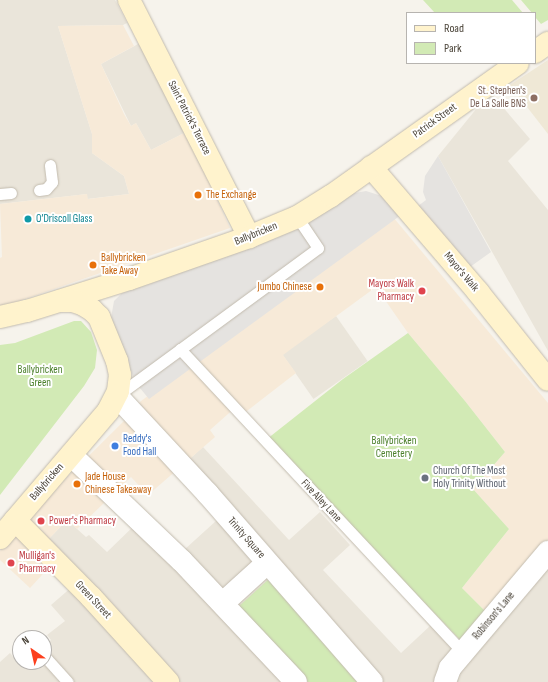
<!DOCTYPE html>
<meta charset="utf-8">
<style>
body{margin:0}
#map{position:relative;width:548px;height:682px;overflow:hidden;background:#f6f3ec;font-family:"Sofia Sans Condensed",sans-serif}
div>[style]{position:absolute}
.residential>*{inset:0;background:#eae5da;transform-origin:0 0}
.commercial>*{inset:0;background:#f7ead8}
.education>*{inset:0;background:#efe8d6}
.green>*{inset:0;background:#d2eab5}
.parking>*{inset:0;background:#e5e3e0}
.roads{filter:drop-shadow(0 0 1px #c2bbae) drop-shadow(0 0 1px #c2bbae)}
.lane>*{height:11px;margin:-5.5px;padding:0 5.5px;transform-origin:5.5px;border-radius:5.5px;background:#fff}
.street>*{height:22px;margin:-11px;padding:0 11px;transform-origin:11px;border-radius:11px;background:#fff}
.secondary>*{height:22px;margin:-11px;padding:0 11px;transform-origin:11px;border-radius:11px;background:#fff3cd}
.dots>*{width:11px;height:11px;translate:-50% -50%;box-sizing:border-box;border:2px solid #fff;border-radius:50%}
span{translate:-50% -50%;white-space:nowrap;text-align:center;line-height:1.15;-webkit-text-stroke:4px #fff;paint-order:stroke}
.education-label{font-size:11px;color:#785e54}
.right{translate:-100% -50%;text-align:right}
.street-label{font-size:11px;color:#4b4439}
.food-label{font-size:11px;color:#c56008}
.left{translate:0 -50%;text-align:left}
.culture-label{font-size:11px;color:#0d838f}
.health-label{font-size:11px;color:#be3a42}
.park-label{font-size:11px;color:#4a7f2a}
.shop-label{font-size:11px;color:#366cbe}
.worship-label{font-size:11px;color:#5b616d}
.legend{position:absolute;left:406px;top:12px;width:130px;height:52px;box-sizing:border-box;background:#fff;border:1px solid #b7b4b0;margin:0;padding:5px 7px;list-style:none;font-size:12px;color:#4b4439}
.legend li{display:flex;align-items:center;gap:8px;height:20px}
.legend b{width:20px;border:1px solid #b7b4b0}
.north{position:absolute;left:12px;top:630px;width:40px;height:40px;box-sizing:border-box;background:#fff;border:1px solid #b7b4b0;border-radius:50%;rotate:326deg;font-size:11px;font-weight:700;line-height:16px;text-align:center;color:#4b4439}
.north::after{content:'';display:block;margin:auto;width:14px;height:18px;background:#fc3f1d;clip-path:polygon(50% 0,100% 100%,50% 72%,0 100%)}
</style>
<div id="map">
<div class="residential">
<i style="clip-path:polygon(0 0,115px 0,127px 23px,123px 25px,58px 26px,92px 134px,92px 153px,124px 176px,129px 194px,87px 199px,87px 194px,0 204px)"></i>
<i style="clip-path:polygon(140px 43px,186px 132px,151px 150px,136px 123px,131px 126px,101px 64px)"></i>
<i style="clip-path:polygon(490px 92px,530px 139px,508px 161px,548px 210px,548px 351px,438px 156px)"></i>
<i style="left:336px;top:316px;width:55px;height:66px;rotate:55deg"></i>
<i style="clip-path:polygon(203px 447px,289px 540px,320px 512px,350px 545px,323px 570px,401px 653px,431px 625px,463px 658px,548px 557px,548px 682px,173px 682px,45px 543px,67px 520px,86px 537px,89px 535px,107px 552px,138px 522px,174px 559px,227px 511px,184px 464px)"></i>
<i style="clip-path:polygon(73px 586px,160px 682px,0 682px,0 662px,10px 653px,21px 666px,25px 662px,44px 662px,44px 646px,51px 640px,47px 635px,65px 621px,51px 605px)"></i>
</div>
<div class="commercial">
<i style="clip-path:polygon(123px 25px,134px 46px,101px 64px,124px 114px,131px 126px,136px 123px,151px 150px,186px 132px,230px 228px,5px 306px,0 305px,0 258px,2px 257px,0 204px,87px 194px,88px 199px,129px 194px,124px 176px,92px 153px,92px 134px,58px 26px)"></i>
<i style="clip-path:polygon(393px 217px,548px 403px,548px 547px,488px 614px,462px 588px,509px 529px,473px 489px,505px 452px,465px 401px,408px 333px,376px 287px,283px 355px,296px 373px,243px 414px,237px 406px,210px 430px,215px 437px,148px 495px,131px 477px,77px 529px,67px 520px,45px 543px,53px 563px,30px 588px,0 560px,0 551px,24px 520px,127px 418px,141px 401px)"></i>
</div>
<div class="education">
<i style="clip-path:polygon(548px 60px,548px 134px,510px 85px)"></i>
</div>
<div class="green">
<i style="clip-path:polygon(423px 0,512px 0,523px 13px,435px 13px)"></i>
<i style="clip-path:polygon(521px 0,548px 0,548px 20px,541px 24px,535px 17px,535px 13px,532px 13px)"></i>
<i style="clip-path:polygon(74px 321px,81px 321px,91px 332px,97px 350px,95px 368px,84px 386px,0 495px,0 345px,15px 343px)"></i>
<i style="clip-path:polygon(408px 333px,465px 401px,505px 452px,473px 489px,509px 529px,462px 588px,488px 614px,464px 644px,267px 439px,343px 379px)"></i>
<i style="clip-path:polygon(270px 578px,357px 682px,308px 682px,238px 607px)"></i>
</div>
<div class="parking">
<i style="clip-path:polygon(438px 156px,491px 252px,470px 267px,418px 206px,426px 200px,423px 192px,425px 176px)"></i>
<i style="clip-path:polygon(366px 191px,385px 197px,401px 215px,149px 399px,135px 382px,111px 318px,114px 301px,126px 289px,337px 203px,355px 193px)"></i>
</div>
<div class="roads">
<div class="lane">
<i style="left:39px;top:190px;width:7px;rotate:-8deg"></i>
<i style="left:46px;top:189px;width:9px;rotate:-49deg"></i>
<i style="left:52px;top:182px;width:17px;rotate:-97deg"></i>
<i style="left:0;top:194px;width:11px;rotate:-5deg"></i>
<i style="left:180px;top:349px;width:415px;rotate:47deg"></i>
<i style="left:118px;top:395px;width:248px;rotate:-36.3deg"></i>
<i style="left:318px;top:248px;width:37px;rotate:-124deg"></i>
<i style="left:47px;top:659px;width:31px;rotate:48deg"></i>
</div>
<div class="street">
<i style="left:117px;top:396px;width:134px;rotate:47.1deg"></i>
<i style="left:208px;top:494px;width:249px;rotate:48.9deg"></i>
<i style="left:71px;top:455px;width:153px;rotate:43.7deg"></i>
<i style="left:182px;top:561px;width:166px;rotate:46.7deg"></i>
<i style="left:223px;top:603px;width:59px;rotate:-42.3deg"></i>
<i style="left:445px;top:682px;width:15px;rotate:-70deg"></i>
<i style="left:450px;top:668px;width:152px;rotate:-49.8deg"></i>
</div>
<div class="secondary">
<i style="left:129px;top:0;width:266px;rotate:63.1deg"></i>
<i style="left:535px;top:52px;width:16px;rotate:-35deg"></i>
<i style="left:371px;top:167px;width:165px;rotate:49.4deg"></i>
<i style="left:478px;top:292px;width:112px;rotate:51.5deg"></i>
<i style="left:0;top:317px;width:28px;rotate:-13deg"></i>
<i style="left:27px;top:311px;width:107px;rotate:-17.4deg"></i>
<i style="left:129px;top:279px;width:127px;rotate:-19.3deg"></i>
<i style="left:249px;top:237px;width:52px;rotate:-22.6deg"></i>
<i style="left:297px;top:217px;width:40px;rotate:-32deg"></i>
<i style="left:331px;top:196px;width:229px;rotate:-35.4deg"></i>
<i style="left:15px;top:520px;width:108px;rotate:45.4deg"></i>
<i style="left:91px;top:597px;width:115px;rotate:47.8deg"></i>
<i style="left:0;top:538px;width:167px;rotate:-49.6deg"></i>
<i style="left:108px;top:411px;width:22px;rotate:-63deg"></i>
<i style="left:118px;top:391px;width:16px;rotate:-83deg"></i>
<i style="left:120px;top:375px;width:14px;rotate:-102deg"></i>
<i style="left:117px;top:361px;width:48px;rotate:-112.2deg"></i>
<i style="left:99px;top:317px;width:10px;rotate:-135deg"></i>
<i style="left:92px;top:310px;width:12px;rotate:-149deg"></i>
<i style="left:82px;top:304px;width:9px;rotate:-162deg"></i>
<i style="left:73px;top:301px;width:13px;rotate:180deg"></i>
</div>
</div>
<div class="dots">
<i style="left:534px;top:98px;background:#8d6e63"></i>
<i style="left:198px;top:195px;background:#e8710a"></i>
<i style="left:28px;top:219px;background:#0f9aa8"></i>
<i style="left:93px;top:265px;background:#e8710a"></i>
<i style="left:320px;top:287px;background:#e8710a"></i>
<i style="left:422px;top:291px;background:#e0444e"></i>
<i style="left:115px;top:446px;background:#3f7fe0"></i>
<i style="left:425px;top:478px;background:#6b7280"></i>
<i style="left:77px;top:484px;background:#e8710a"></i>
<i style="left:41px;top:521px;background:#e0444e"></i>
<i style="left:11px;top:563px;background:#e0444e"></i>
</div>
<div class="education-label">
<span class="right" style="left:526px;top:98px">St. Stephen's<br>De La Salle BNS</span>
</div>
<div class="street-label">
<span style="left:189px;top:118px;rotate:63deg">Saint Patrick's Terrace</span>
<span style="left:435px;top:121px;rotate:-36deg">Patrick Street</span>
<span style="left:256px;top:234px;rotate:-22deg">Ballybricken</span>
<span style="left:461px;top:272px;rotate:50deg">Mayor's Walk</span>
<span style="left:47px;top:482px;rotate:-49deg">Ballybricken</span>
<span style="left:321px;top:501px;rotate:47deg">Five Alley Lane</span>
<span style="left:246px;top:538px;rotate:49deg">Trinity Square</span>
<span style="left:93px;top:600px;rotate:47deg">Green Street</span>
<span style="left:494px;top:616px;rotate:-50deg">Robinson's Lane</span>
</div>
<div class="food-label">
<span class="left" style="left:206px;top:195px">The Exchange</span>
<span class="left" style="left:101px;top:265px">Ballybricken<br>Take Away</span>
<span class="right" style="left:312px;top:287px">Jumbo Chinese</span>
<span class="left" style="left:85px;top:484px">Jade House<br>Chinese Takeaway</span>
</div>
<div class="culture-label">
<span class="left" style="left:36px;top:219px">O’Driscoll Glass</span>
</div>
<div class="health-label">
<span class="right" style="left:414px;top:291px">Mayors Walk<br>Pharmacy</span>
<span class="left" style="left:49px;top:521px">Power's Pharmacy</span>
<span class="left" style="left:19px;top:563px">Mulligan's<br>Pharmacy</span>
</div>
<div class="park-label">
<span style="left:40px;top:377px">Ballybricken<br>Green</span>
<span style="left:394px;top:448px">Ballybricken<br>Cemetery</span>
</div>
<div class="shop-label">
<span class="left" style="left:123px;top:446px">Reddy's<br>Food Hall</span>
</div>
<div class="worship-label">
<span class="left" style="left:433px;top:478px">Church Of The Most<br>Holy Trinity Without</span>
</div>
<ul class="legend">
<li><b style="height:5px;background:#fff3cd"></b>Road</li>
<li><b style="height:11px;background:#d2eab5"></b>Park</li>
</ul>
<div class="north">N</div>
</div>
